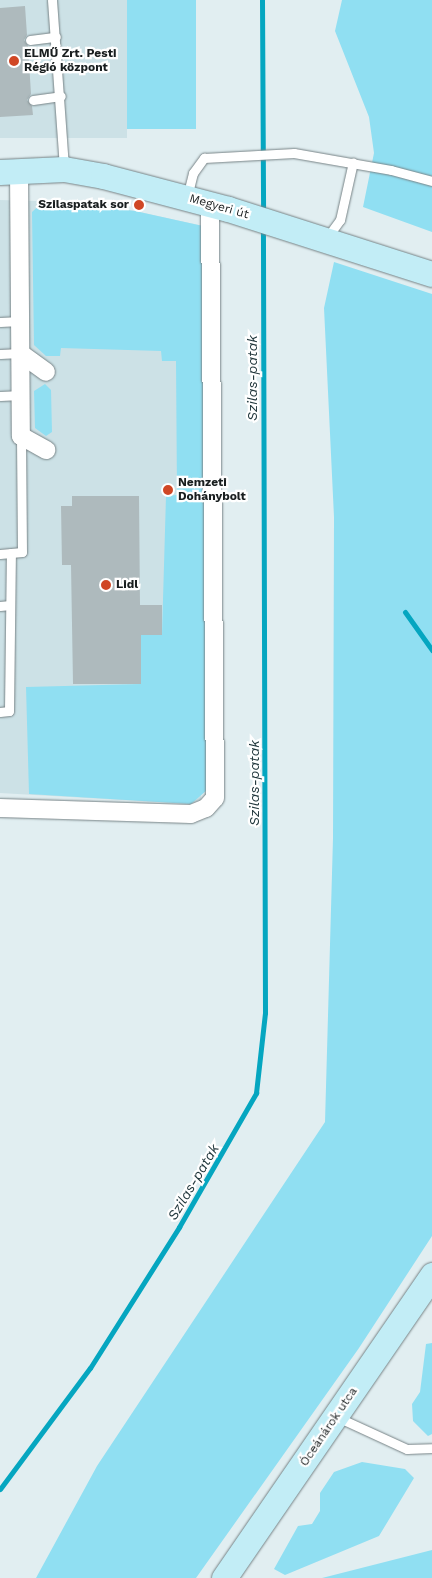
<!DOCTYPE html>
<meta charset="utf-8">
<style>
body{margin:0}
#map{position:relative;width:432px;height:1578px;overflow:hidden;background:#e1eef1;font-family:"Work Sans",sans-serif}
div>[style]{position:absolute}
.built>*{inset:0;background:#cce1e6;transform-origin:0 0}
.green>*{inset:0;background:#90dff2;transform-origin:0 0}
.stream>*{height:5px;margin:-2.5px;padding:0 2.5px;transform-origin:2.5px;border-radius:2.5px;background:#05a6c0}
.building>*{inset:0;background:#aebabd}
.roads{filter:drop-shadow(0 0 1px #778386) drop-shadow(0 0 1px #778386)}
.lane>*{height:9px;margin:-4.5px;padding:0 4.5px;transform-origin:4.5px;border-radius:4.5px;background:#fff}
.street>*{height:18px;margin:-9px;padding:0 9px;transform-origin:9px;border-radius:9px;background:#fff}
.secondary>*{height:25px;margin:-12.5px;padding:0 12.5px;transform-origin:12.5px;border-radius:12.5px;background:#c2edf6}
.dots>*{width:14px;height:14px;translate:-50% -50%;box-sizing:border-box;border:2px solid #fff;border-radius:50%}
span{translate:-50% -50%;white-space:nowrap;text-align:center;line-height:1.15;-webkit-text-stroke:4.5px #fff;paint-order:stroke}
.poi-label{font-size:12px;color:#191e1f;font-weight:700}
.left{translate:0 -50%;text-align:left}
.right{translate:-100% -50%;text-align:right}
.street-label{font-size:12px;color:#191e1f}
.water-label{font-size:14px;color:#21373c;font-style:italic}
</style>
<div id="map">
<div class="built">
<i style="left:0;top:0;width:127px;height:138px"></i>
<i style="clip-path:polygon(0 200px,69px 202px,135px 211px,203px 226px,201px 799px,191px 804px,0 793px)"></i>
</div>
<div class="green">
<i style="left:127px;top:0;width:69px;height:129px"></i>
<i style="clip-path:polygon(342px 0,432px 0,432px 232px,363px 207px,374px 153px,369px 117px,335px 31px)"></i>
<i style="clip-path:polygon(45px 200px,135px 211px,203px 226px,207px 790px,191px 804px,29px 794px,26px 687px,141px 684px,141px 635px,162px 634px,166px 496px,177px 495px,176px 361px,162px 361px,161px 351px,61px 348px,60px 356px,46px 356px,34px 345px,32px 212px)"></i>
<i style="clip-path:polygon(334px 262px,432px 294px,432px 1236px,359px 1348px,196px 1578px,36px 1578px,97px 1466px,325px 1122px,333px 838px,334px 517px,324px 308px)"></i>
<i style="clip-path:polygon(45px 384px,51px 390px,52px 432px,46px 436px,35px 428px,34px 391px)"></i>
<i style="clip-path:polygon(432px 1343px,432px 1434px,428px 1436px,413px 1421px,412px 1404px,420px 1392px,426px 1344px)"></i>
<i style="clip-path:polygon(362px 1462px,405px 1469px,414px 1478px,379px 1536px,285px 1575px,274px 1569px,298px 1526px,312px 1524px,320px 1511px,320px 1493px,334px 1472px)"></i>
<i style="clip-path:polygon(432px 1550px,432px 1578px,322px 1578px)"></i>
</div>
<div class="stream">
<i style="left:262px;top:0;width:212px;rotate:89.7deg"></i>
<i style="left:405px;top:612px;width:47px;rotate:54.6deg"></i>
<i style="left:0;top:1489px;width:151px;rotate:-53.4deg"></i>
<i style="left:90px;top:1368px;width:167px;rotate:-57.7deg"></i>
<i style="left:179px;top:1227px;width:155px;rotate:-60.1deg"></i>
<i style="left:256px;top:1093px;width:81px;rotate:-83.6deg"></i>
<i style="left:265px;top:1013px;width:785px;rotate:-90.15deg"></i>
</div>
<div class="building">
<i style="clip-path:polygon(25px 6px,27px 35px,24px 40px,28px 46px,31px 94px,27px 100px,32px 106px,33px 115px,0 117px,0 8px)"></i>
<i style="clip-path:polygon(72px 496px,139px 496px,140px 605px,162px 605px,162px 635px,141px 635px,141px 684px,73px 684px,71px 565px,62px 565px,61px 506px,72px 506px)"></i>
</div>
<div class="roads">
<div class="lane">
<i style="left:52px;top:0;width:167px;rotate:85.9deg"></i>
<i style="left:30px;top:40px;width:26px;rotate:-7deg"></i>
<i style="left:33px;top:100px;width:28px;rotate:-8deg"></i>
<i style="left:187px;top:197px;width:25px;rotate:-76deg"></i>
<i style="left:193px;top:173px;width:19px;rotate:-54deg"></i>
<i style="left:204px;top:158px;width:90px;rotate:-3.2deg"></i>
<i style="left:294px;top:153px;width:98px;rotate:9.9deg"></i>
<i style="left:391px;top:170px;width:42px;rotate:15deg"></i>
<i style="left:326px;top:239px;width:24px;rotate:-54deg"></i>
<i style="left:340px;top:220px;width:59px;rotate:-77.4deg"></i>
<i style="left:0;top:322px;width:20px;rotate:-3deg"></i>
<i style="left:0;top:354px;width:20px;rotate:-3deg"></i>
<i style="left:0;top:396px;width:21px;rotate:-3deg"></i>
<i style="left:0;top:554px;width:22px;rotate:-5deg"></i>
<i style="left:22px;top:552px;width:116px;rotate:-90.5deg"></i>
<i style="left:0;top:606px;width:10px;rotate:-6deg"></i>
<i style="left:0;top:712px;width:9px;rotate:-6deg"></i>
<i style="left:9px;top:711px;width:158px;rotate:-89.3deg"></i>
<i style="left:337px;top:1417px;width:77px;rotate:24.6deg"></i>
<i style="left:407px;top:1449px;width:25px;rotate:-2deg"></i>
</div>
<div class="street">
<i style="left:19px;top:170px;width:266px;rotate:89.6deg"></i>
<i style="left:21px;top:436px;width:29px;rotate:29deg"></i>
<i style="left:20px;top:353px;width:32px;rotate:36deg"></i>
<i style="left:0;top:808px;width:191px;rotate:1.8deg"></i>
<i style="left:191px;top:814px;width:16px;rotate:-22deg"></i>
<i style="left:206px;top:808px;width:13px;rotate:-48deg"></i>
<i style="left:215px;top:798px;width:594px;rotate:-90.48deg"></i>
</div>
<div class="secondary">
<i style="left:0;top:172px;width:64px;rotate:-2.7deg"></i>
<i style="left:64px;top:169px;width:40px;rotate:10deg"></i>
<i style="left:103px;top:176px;width:129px;rotate:14.8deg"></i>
<i style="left:228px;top:209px;width:214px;rotate:17.7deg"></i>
<i style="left:224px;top:1578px;width:368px;rotate:-55.5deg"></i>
</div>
</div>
<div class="dots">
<i style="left:14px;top:61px;background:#d04725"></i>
<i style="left:139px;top:205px;background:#d04725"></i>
<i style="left:168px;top:490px;background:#d04725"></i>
<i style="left:106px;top:585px;background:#d04725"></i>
</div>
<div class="poi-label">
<span class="left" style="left:24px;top:61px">ELMŰ Zrt. Pesti<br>Régió központ</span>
<span class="right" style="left:129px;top:205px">Szilaspatak sor</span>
<span class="left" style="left:178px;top:490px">Nemzeti<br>Dohánybolt</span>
<span class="left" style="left:116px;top:585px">Lidl</span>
</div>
<div class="street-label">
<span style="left:219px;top:207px;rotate:16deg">Megyeri út</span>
<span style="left:329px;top:1427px;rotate:-56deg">Óceánárok utca</span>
</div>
<div class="water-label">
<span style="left:252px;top:378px;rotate:-90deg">Szilas-patak</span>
<span style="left:254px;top:783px;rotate:-90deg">Szilas-patak</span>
<span style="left:193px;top:1182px;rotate:-59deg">Szilas-patak</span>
</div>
</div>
